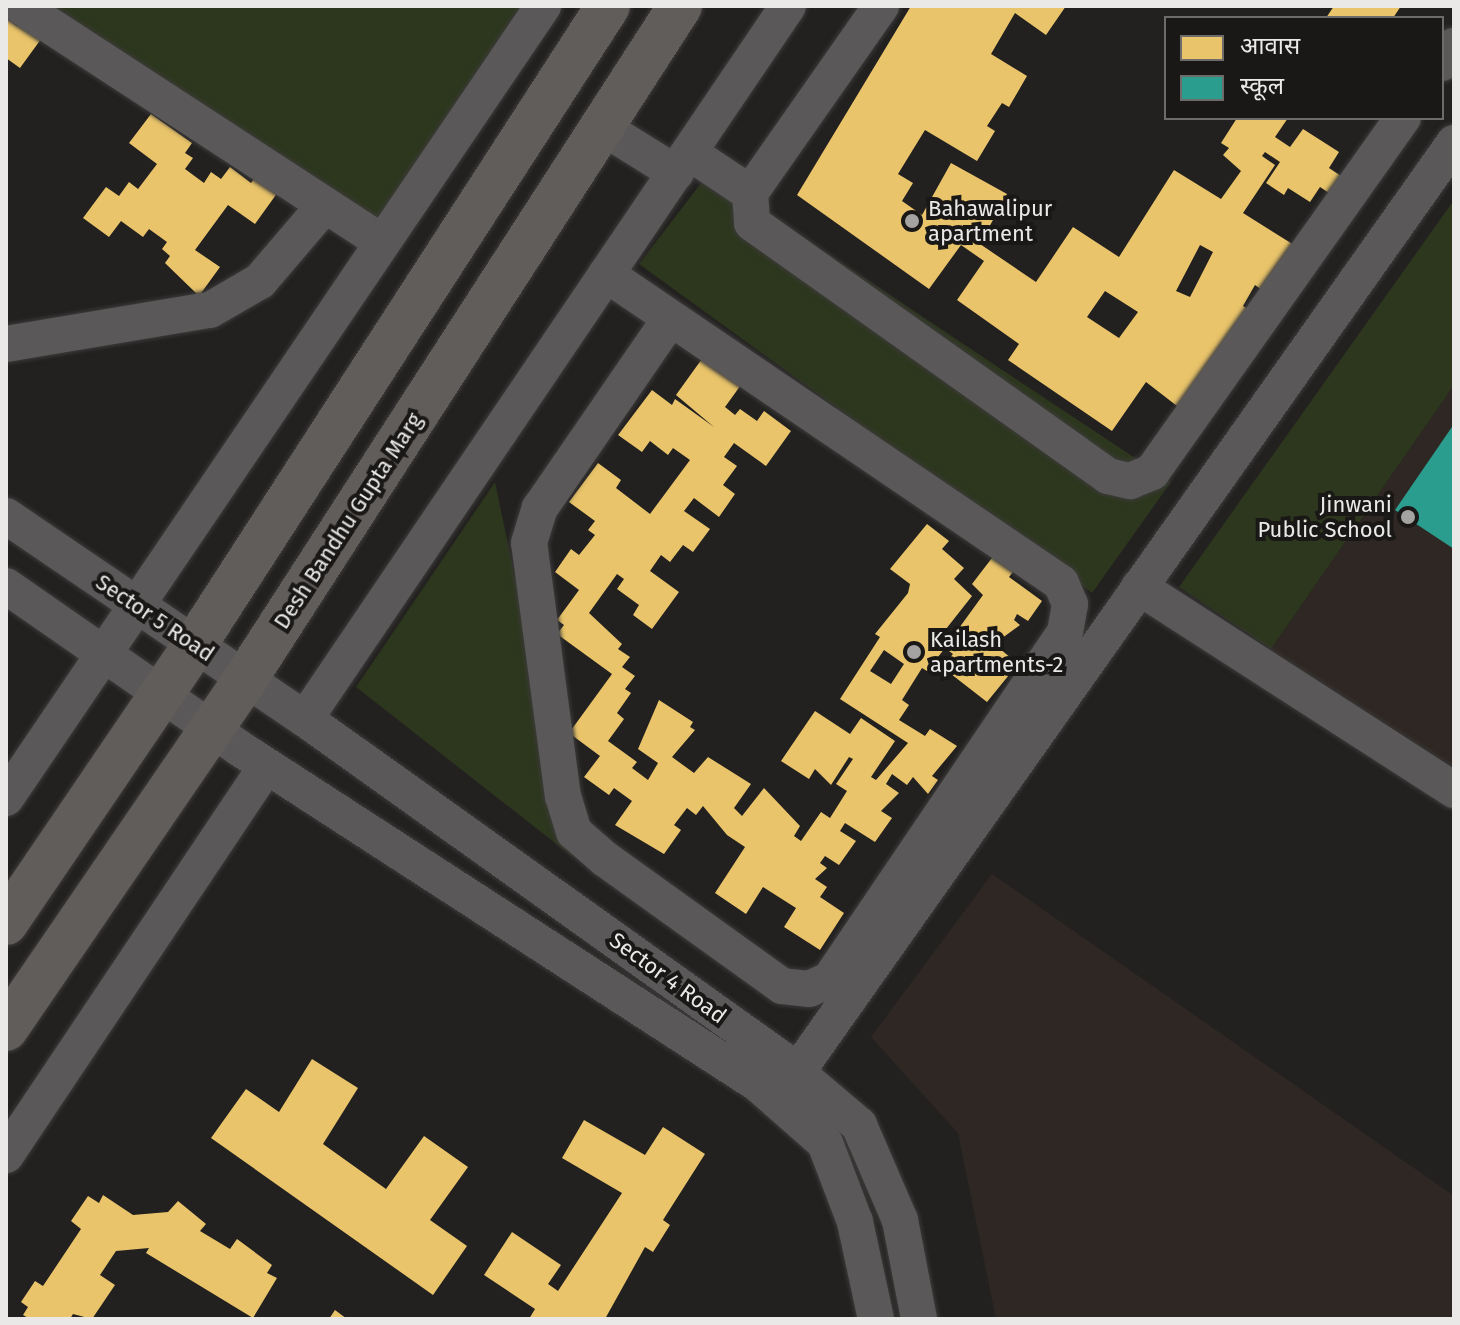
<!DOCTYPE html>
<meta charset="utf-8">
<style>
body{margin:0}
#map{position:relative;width:1460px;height:1325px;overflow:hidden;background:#232120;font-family:"Fira Sans","Noto Sans Devanagari",sans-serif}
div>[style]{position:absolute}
.built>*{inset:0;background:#2f2723}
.green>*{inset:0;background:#2d371e}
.homes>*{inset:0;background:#e9c46a}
.schools>*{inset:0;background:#2a9d8f}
.roads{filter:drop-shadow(0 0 2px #3c3b3a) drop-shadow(0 0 2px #3c3b3a)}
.street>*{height:36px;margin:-18px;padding:0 18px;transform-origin:18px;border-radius:18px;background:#5a5858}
.secondary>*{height:44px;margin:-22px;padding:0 22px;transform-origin:22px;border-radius:22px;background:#615d5b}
.dots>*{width:22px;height:22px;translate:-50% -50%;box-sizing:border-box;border:4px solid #1a1816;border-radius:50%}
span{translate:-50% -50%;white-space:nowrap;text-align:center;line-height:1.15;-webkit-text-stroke:8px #1a1816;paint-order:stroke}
.poi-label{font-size:22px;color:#ebe9e8}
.left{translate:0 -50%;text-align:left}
.right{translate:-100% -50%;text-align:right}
.street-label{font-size:22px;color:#ebe9e8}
.frame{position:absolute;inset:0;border:8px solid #ebe9e8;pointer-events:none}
.legend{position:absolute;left:1164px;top:16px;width:280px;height:104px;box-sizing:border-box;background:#1a1816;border:2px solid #6e6c6a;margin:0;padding:10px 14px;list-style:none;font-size:24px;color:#ebe9e8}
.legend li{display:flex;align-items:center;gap:16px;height:40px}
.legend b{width:40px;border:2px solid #6e6c6a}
</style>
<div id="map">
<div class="built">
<i style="clip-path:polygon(1454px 385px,1454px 767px,1271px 649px)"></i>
<i style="clip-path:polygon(992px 874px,1454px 1196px,1454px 1319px,996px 1319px,958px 1133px,871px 1037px)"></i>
</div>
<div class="green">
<i style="clip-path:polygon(50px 6px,533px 6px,383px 229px)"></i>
<i style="clip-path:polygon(708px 174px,1171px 482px,1092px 593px,639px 264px)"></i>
<i style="clip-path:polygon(1454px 200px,1454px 385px,1271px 649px,1179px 587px)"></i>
<i style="clip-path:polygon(495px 482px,573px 857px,356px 687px)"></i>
</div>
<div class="homes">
<i style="clip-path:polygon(evenodd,911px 6px,1066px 6px,1046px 35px,1015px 13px,991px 54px,1027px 76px,1009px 107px,1002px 103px,987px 126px,995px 131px,977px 161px,925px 130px,898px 174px,913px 183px,902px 201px,922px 215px,951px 163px,1007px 194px,980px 244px,1036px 282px,1073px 227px,1119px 257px,1174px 170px,1221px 199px,1241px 171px,1223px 155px,1229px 148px,1221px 143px,1237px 118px,1288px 118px,1275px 137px,1290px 147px,1303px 129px,1339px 152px,1329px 168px,1341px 176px,1329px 193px,1320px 187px,1310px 202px,1288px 188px,1284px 195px,1266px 183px,1280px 162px,1265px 152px,1262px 156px,1275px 165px,1243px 213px,1294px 245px,1265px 292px,1255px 285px,1243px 306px,1253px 312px,1177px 406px,1146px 382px,1112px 431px,1008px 360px,1019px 344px,957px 300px,984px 261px,961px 245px,929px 289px,797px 195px,911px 6px,1200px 245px,1213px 252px,1190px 297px,1176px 291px,1200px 245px,911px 6px,1105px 291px,1138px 312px,1119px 338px,1087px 317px,1105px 291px)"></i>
<i style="clip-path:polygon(1334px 6px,1401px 6px,1393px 18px,1326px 18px)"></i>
<i style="clip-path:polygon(6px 18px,17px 26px,22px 19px,44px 35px,20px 68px,6px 58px)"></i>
<i style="clip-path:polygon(151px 114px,192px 143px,185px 153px,193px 158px,185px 169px,204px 183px,211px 172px,221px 179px,230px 167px,251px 183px,256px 176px,278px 192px,255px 224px,228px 205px,195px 250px,220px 267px,199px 296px,165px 263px,170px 256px,162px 249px,167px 242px,149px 229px,143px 237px,121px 221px,109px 237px,83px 218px,106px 187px,119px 196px,129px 182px,138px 189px,157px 164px,129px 143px)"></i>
<i style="clip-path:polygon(evenodd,704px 356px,746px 378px,725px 407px,735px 415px,740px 409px,757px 421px,764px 411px,791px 431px,766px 466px,734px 443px,724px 457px,737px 466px,723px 485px,735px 494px,719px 517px,694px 498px,684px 511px,710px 529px,693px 552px,683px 545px,670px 562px,661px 555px,650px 571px,679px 592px,652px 629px,633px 615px,639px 605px,617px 589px,624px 579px,617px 574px,589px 613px,622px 644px,618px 649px,630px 657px,622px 667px,635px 676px,625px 689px,631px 693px,617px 713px,624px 719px,608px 741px,637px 762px,632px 768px,648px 780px,658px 763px,638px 749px,659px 700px,693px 722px,690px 727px,695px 730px,672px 757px,694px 773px,708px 757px,751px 784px,734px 808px,742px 816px,764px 788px,800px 826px,794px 836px,801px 841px,821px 812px,830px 818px,847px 791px,836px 784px,853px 759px,849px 757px,831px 785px,815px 769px,809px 779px,781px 761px,815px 711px,850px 734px,861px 718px,895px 741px,871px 777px,876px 780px,908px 743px,840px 699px,880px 637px,875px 634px,908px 593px,910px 584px,890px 569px,927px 524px,949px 541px,942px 549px,964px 568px,954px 579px,972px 596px,946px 629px,954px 635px,983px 595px,972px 584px,995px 554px,1016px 568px,1009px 577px,1042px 601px,1028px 621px,1017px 614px,1014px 620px,1020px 625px,998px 641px,999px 648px,1018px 664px,987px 702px,942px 667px,953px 654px,945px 648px,927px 671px,922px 668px,902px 700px,909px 705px,899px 720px,925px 736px,930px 729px,957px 746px,932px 776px,938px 780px,928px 794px,913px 777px,907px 785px,892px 774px,886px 784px,899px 793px,881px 811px,892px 818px,875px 842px,845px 823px,840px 831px,856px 841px,839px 865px,825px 856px,820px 863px,827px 868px,815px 879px,827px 887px,820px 897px,844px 913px,820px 950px,784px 927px,796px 908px,763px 887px,746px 914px,715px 893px,745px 847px,727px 835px,703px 806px,696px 815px,687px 808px,674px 825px,681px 830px,664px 854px,615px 825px,632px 801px,614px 788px,609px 795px,584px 777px,600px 756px,569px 733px,612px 674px,557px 634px,564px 625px,557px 620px,579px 590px,555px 572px,571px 549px,579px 555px,595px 535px,588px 530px,595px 521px,569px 502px,598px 463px,621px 480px,616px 488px,650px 514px,690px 460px,673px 448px,668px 455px,650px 441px,642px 452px,618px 435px,652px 390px,672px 405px,675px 399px,714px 427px,676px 395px,704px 356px,884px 650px,904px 664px,891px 684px,870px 671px,884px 650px)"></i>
<i style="clip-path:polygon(312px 1059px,358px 1088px,323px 1144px,386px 1189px,424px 1136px,468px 1167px,430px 1220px,467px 1246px,433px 1295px,211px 1138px,246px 1089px,279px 1112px)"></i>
<i style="clip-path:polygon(584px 1120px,645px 1155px,663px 1127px,705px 1154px,663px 1220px,670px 1225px,653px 1252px,645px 1247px,605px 1319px,529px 1319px,535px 1309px,484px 1275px,512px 1232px,561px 1265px,548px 1284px,558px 1291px,622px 1193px,562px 1158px)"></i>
<i style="clip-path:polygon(103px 1195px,133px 1215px,168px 1212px,178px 1201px,206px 1224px,200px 1231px,230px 1249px,237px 1239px,272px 1265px,267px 1273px,277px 1278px,253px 1318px,146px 1253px,149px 1248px,116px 1251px,100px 1275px,115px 1285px,92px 1319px,73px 1314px,70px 1319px,30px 1319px,23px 1315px,28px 1307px,21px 1302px,35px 1281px,43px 1286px,81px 1229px,71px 1221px,88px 1196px,99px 1203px)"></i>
<i style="clip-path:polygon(335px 1310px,347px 1319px,329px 1319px)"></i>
</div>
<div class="schools">
<i style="clip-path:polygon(1454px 424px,1454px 549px,1395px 510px)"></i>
</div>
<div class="roads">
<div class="street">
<i style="left:20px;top:6px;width:432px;rotate:33.1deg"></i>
<i style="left:881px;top:6px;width:228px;rotate:125deg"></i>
<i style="left:750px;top:193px;width:30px;rotate:86deg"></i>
<i style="left:752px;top:223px;width:437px;rotate:35.4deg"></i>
<i style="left:1108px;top:476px;width:23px;rotate:13deg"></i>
<i style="left:1130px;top:481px;width:24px;rotate:-22deg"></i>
<i style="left:1152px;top:472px;width:434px;rotate:-54.7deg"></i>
<i style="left:1442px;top:63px;width:21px;rotate:-55deg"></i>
<i style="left:602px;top:127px;width:87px;rotate:31.9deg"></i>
<i style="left:690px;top:153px;width:72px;rotate:33.7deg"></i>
<i style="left:606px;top:274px;width:550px;rotate:34.18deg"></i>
<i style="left:1061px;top:583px;width:23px;rotate:67deg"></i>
<i style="left:1070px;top:604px;width:28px;rotate:100deg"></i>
<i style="left:1065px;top:632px;width:420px;rotate:124.1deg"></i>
<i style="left:829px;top:980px;width:22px;rotate:156deg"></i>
<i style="left:809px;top:989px;width:27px;rotate:-174deg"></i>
<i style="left:782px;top:986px;width:218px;rotate:-144.3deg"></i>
<i style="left:605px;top:859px;width:41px;rotate:-138.9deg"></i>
<i style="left:574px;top:832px;width:37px;rotate:-107deg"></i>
<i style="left:563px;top:797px;width:256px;rotate:-97.6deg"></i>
<i style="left:529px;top:543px;width:37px;rotate:-73deg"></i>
<i style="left:540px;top:508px;width:229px;rotate:-55.5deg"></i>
<i style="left:6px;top:344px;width:207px;rotate:-9.5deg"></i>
<i style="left:210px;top:310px;width:58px;rotate:-30.1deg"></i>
<i style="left:260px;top:281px;width:99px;rotate:-49.5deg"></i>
<i style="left:6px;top:516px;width:361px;rotate:34.2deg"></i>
<i style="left:305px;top:719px;width:584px;rotate:35.51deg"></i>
<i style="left:780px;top:1058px;width:104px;rotate:40.3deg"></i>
<i style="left:859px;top:1125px;width:103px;rotate:66.7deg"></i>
<i style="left:900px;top:1220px;width:101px;rotate:79.1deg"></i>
<i style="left:6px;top:586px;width:284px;rotate:34.8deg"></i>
<i style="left:239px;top:748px;width:618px;rotate:32.92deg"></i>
<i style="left:758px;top:1084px;width:89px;rotate:41.4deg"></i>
<i style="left:825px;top:1143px;width:85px;rotate:69.2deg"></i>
<i style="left:855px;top:1222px;width:99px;rotate:77.8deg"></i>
<i style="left:1139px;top:587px;width:375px;rotate:32.8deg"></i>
<i style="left:305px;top:719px;width:861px;rotate:-55.89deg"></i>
<i style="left:6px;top:798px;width:957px;rotate:-55.86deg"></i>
<i style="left:797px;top:1072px;width:1138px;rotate:-54.73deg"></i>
<i style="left:6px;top:1155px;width:468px;rotate:-56.2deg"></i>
</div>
<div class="secondary">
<i style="left:6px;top:923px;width:335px;rotate:-55.8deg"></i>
<i style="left:194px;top:646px;width:762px;rotate:-57.1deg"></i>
<i style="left:6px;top:1029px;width:425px;rotate:-55.6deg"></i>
<i style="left:246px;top:678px;width:800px;rotate:-57.14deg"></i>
</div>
</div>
<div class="dots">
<i style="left:912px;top:221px;background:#a5a3a2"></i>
<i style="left:1408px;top:517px;background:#a5a3a2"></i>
<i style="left:914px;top:652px;background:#a5a3a2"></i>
</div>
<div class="poi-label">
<span class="left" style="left:928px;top:221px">Bahawalipur<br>apartment</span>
<span class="right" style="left:1392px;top:517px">Jinwani<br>Public School</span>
<span class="left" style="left:930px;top:652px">Kailash<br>apartments-2</span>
</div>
<div class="street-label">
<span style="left:348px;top:521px;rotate:-57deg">Desh Bandhu Gupta Marg</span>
<span style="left:155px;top:618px;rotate:34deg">Sector 5 Road</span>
<span style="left:668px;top:978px;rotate:36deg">Sector 4 Road</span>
</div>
<div class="frame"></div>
<ul class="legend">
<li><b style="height:22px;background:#e9c46a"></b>आवास</li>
<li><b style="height:22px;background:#2a9d8f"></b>स्कूल</li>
</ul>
</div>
